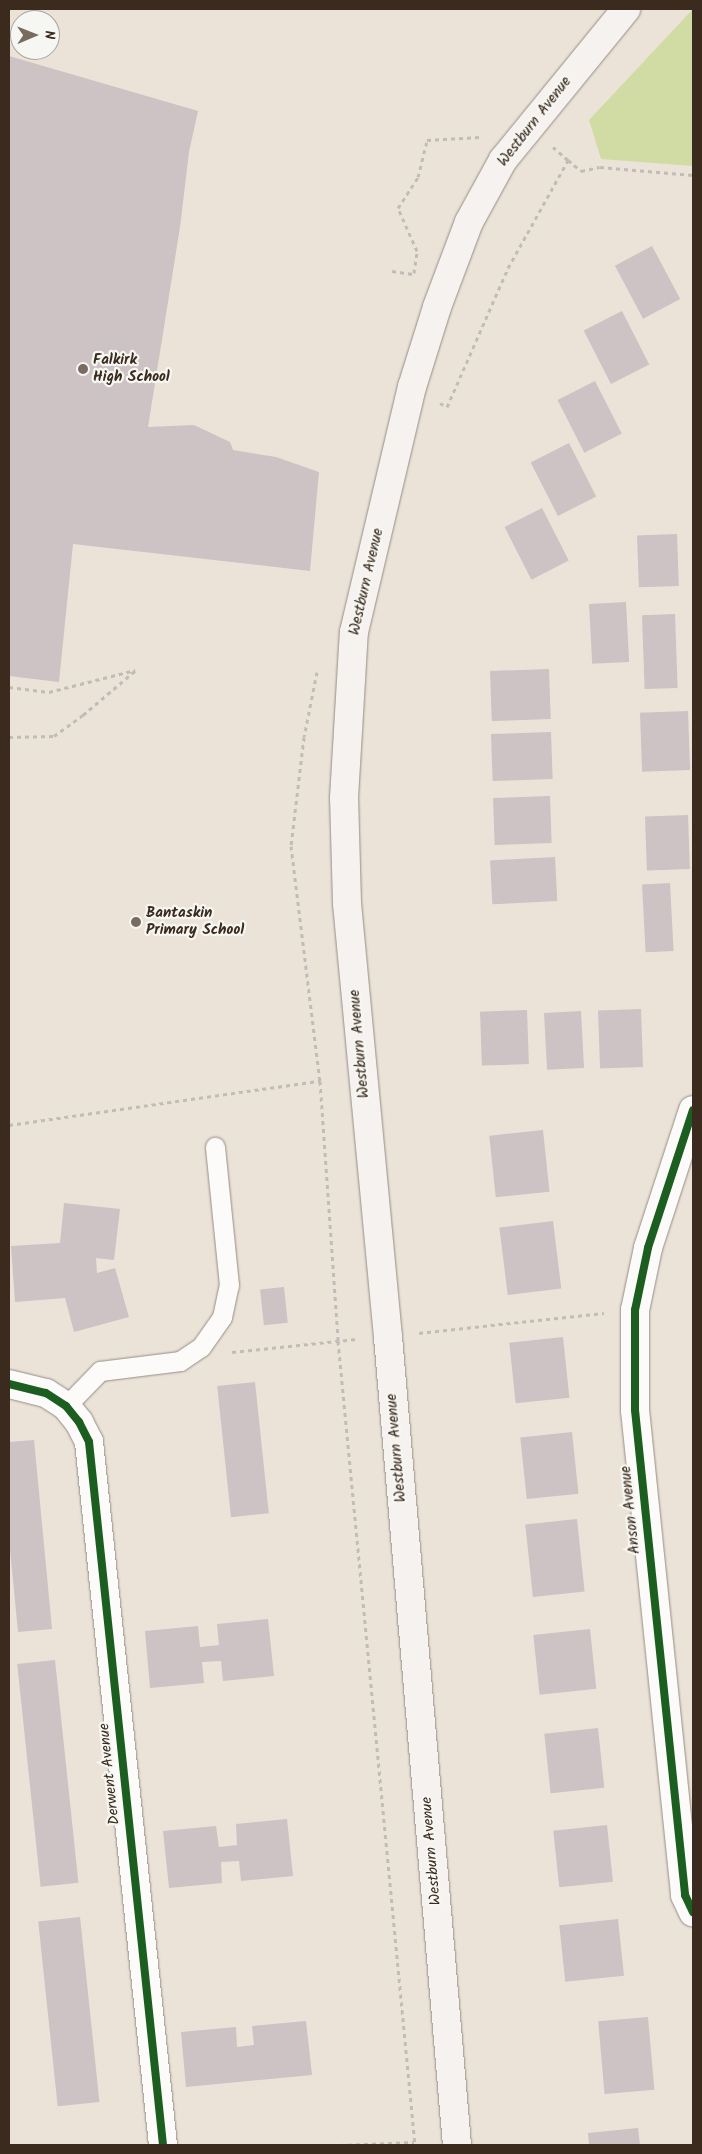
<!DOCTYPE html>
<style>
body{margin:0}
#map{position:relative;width:702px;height:2154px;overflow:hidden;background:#ebe3d7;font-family:Kalam,sans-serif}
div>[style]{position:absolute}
.green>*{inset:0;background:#d1dca5}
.building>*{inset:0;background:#cdc2c4;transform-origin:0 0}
.path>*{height:3px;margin-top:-1.5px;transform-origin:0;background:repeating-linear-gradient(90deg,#c0bdb9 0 4px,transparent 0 8px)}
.roads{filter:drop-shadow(0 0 1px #948d86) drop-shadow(0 0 1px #948d86)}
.lane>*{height:19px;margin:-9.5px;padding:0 9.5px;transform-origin:9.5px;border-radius:9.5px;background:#fcfbf9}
.street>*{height:28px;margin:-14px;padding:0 14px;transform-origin:14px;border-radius:14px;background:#fcfbf9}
.secondary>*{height:28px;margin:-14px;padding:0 14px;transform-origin:14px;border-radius:14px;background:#f6f2ef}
.cycleway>*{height:8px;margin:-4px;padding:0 4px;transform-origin:4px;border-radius:4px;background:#1b5e20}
.dots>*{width:14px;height:14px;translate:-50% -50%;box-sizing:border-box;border:2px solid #f6f6f2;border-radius:50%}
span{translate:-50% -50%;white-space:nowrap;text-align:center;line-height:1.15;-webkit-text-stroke:4.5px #f6f6f2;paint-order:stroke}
.street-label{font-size:15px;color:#3b2a1e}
.poi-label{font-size:15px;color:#3b2a1e;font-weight:700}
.left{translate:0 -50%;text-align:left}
.frame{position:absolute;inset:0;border:10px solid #3b2a1e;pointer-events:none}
.north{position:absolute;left:10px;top:10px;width:50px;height:50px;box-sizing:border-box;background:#f6f6f2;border:1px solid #aba49d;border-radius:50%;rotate:89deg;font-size:14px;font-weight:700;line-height:20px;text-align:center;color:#3b2a1e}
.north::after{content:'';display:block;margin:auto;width:18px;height:22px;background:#796b5f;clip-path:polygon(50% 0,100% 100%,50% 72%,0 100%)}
</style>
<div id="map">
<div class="green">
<i style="clip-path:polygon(693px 9px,693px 166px,601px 159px,589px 120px)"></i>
</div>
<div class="building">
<i style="clip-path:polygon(9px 56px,198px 111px,189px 152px,180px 227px,148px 427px,194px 425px,230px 442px,233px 450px,276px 457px,319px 472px,310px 571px,73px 544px,59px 682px,9px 676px)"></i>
<i style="left:652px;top:246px;width:60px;height:42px;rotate:62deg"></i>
<i style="left:622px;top:311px;width:60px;height:43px;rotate:63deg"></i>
<i style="left:595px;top:381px;width:59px;height:42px;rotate:63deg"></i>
<i style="left:569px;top:443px;width:60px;height:43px;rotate:63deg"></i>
<i style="left:542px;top:508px;width:59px;height:42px;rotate:63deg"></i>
<i style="left:677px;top:534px;width:52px;height:40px;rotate:88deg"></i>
<i style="left:626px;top:602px;width:60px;height:37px;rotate:87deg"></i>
<i style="left:675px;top:614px;width:74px;height:33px;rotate:88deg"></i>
<i style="left:549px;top:669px;width:50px;height:59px;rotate:88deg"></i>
<i style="left:688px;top:711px;width:59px;height:48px;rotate:88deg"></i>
<i style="left:551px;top:732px;width:47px;height:60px;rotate:88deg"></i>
<i style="left:550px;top:796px;width:47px;height:57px;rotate:88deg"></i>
<i style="left:688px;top:815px;width:54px;height:43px;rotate:88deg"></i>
<i style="left:555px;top:857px;width:44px;height:65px;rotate:87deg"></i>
<i style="left:670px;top:883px;width:68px;height:28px;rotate:87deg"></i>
<i style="left:641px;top:1009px;width:58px;height:43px;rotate:88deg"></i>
<i style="left:527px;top:1010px;width:54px;height:47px;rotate:88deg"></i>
<i style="left:581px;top:1011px;width:57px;height:37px;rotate:87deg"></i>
<i style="left:543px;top:1130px;width:62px;height:54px;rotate:84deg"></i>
<i style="clip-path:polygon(64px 1203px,120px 1209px,114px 1260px,96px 1258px,97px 1273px,115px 1268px,129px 1317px,74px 1332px,65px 1298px,15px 1302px,11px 1246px,60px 1243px)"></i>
<i style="left:553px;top:1221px;width:68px;height:54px;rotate:83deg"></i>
<i style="left:284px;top:1287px;width:36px;height:24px;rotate:84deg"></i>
<i style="left:563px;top:1337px;width:61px;height:54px;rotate:84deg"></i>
<i style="left:255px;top:1382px;width:132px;height:38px;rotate:84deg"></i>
<i style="left:572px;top:1432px;width:62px;height:52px;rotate:84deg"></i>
<i style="clip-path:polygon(34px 1440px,52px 1629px,18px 1632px,9px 1539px,9px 1442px)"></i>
<i style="left:577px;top:1519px;width:73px;height:52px;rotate:84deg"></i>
<i style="clip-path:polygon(268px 1619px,274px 1676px,223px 1681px,221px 1661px,202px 1662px,204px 1683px,150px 1688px,145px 1631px,198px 1626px,200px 1647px,219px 1645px,217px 1624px)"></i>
<i style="left:590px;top:1629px;width:60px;height:57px;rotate:84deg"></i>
<i style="left:55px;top:1660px;width:224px;height:38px;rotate:84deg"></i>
<i style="left:598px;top:1728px;width:60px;height:54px;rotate:84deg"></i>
<i style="clip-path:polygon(287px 1819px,293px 1876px,241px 1881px,239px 1861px,221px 1862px,222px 1883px,169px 1888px,163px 1831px,216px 1826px,219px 1847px,237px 1845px,236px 1824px)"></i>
<i style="left:607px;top:1825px;width:57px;height:54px;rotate:84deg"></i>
<i style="left:80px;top:1917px;width:186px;height:42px;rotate:84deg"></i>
<i style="left:618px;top:1919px;width:57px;height:59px;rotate:84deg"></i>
<i style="left:648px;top:2017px;width:73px;height:50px;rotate:85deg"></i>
<i style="clip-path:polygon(306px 2021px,312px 2075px,186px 2087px,181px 2032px,236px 2027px,237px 2047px,254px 2045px,252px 2026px)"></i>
<i style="clip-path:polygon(638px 2128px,640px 2145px,589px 2145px,588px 2133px)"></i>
</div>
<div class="path">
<i style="left:568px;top:160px;width:17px;rotate:40deg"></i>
<i style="left:581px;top:171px;width:19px;rotate:-12deg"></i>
<i style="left:600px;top:167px;width:93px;rotate:4.9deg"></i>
<i style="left:392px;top:271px;width:21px;rotate:8deg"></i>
<i style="left:414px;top:273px;width:22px;rotate:-82deg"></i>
<i style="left:417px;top:251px;width:47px;rotate:-113.8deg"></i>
<i style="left:398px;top:208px;width:37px;rotate:-57deg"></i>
<i style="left:418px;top:177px;width:38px;rotate:-76deg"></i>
<i style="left:427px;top:140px;width:53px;rotate:-3.2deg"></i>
<i style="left:440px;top:403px;width:8px;rotate:30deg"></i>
<i style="left:447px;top:407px;width:152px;rotate:-66.3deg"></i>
<i style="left:508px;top:268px;width:124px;rotate:-60.9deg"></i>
<i style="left:568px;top:160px;width:20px;rotate:-139deg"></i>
<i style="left:317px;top:672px;width:66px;rotate:101.3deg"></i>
<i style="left:304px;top:737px;width:110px;rotate:96.8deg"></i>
<i style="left:291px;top:846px;width:237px;rotate:83deg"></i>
<i style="left:320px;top:1081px;width:261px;rotate:86deg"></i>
<i style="left:338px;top:1341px;width:808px;rotate:84.53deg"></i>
<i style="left:9px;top:687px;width:40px;rotate:7.1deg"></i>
<i style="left:49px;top:692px;width:89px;rotate:-14.3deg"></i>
<i style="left:9px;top:737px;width:45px;rotate:-1.3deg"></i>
<i style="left:54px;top:736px;width:36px;rotate:-36deg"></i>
<i style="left:83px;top:715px;width:71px;rotate:-40.4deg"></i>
<i style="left:9px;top:1125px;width:314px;rotate:-8.1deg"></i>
<i style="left:419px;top:1333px;width:186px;rotate:-6.2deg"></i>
<i style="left:232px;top:1352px;width:125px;rotate:-6deg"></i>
<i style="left:340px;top:2145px;width:74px;rotate:-2.3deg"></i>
</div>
<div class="roads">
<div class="lane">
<i style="left:66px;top:1406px;width:49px;rotate:-45.8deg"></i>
<i style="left:100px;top:1371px;width:81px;rotate:-7.1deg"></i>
<i style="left:180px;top:1361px;width:25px;rotate:-34deg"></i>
<i style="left:201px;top:1347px;width:37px;rotate:-55deg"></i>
<i style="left:222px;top:1317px;width:33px;rotate:-78deg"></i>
<i style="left:229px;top:1285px;width:139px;rotate:-95.8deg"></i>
</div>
<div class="street">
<i style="left:693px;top:1110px;width:145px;rotate:108.1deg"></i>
<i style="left:648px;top:1248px;width:63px;rotate:101.8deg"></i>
<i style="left:635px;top:1310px;width:100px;rotate:90deg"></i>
<i style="left:635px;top:1410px;width:488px;rotate:84.1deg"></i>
<i style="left:685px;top:1895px;width:19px;rotate:65deg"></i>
<i style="left:9px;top:1384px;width:38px;rotate:14deg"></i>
<i style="left:46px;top:1393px;width:24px;rotate:33deg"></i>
<i style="left:66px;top:1406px;width:21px;rotate:51deg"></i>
<i style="left:79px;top:1422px;width:22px;rotate:63deg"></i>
<i style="left:89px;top:1442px;width:707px;rotate:83.99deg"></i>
</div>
<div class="secondary">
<i style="left:457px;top:2145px;width:811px;rotate:-94.88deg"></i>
<i style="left:388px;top:1337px;width:436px;rotate:-95.4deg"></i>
<i style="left:347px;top:903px;width:105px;rotate:-91.6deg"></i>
<i style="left:344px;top:798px;width:166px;rotate:-86.6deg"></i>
<i style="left:354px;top:632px;width:252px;rotate:-76.7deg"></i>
<i style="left:412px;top:387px;width:84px;rotate:-72.6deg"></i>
<i style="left:437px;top:307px;width:91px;rotate:-69.4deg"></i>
<i style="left:469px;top:222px;width:71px;rotate:-61.3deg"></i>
<i style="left:503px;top:160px;width:195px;rotate:-50.8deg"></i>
</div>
</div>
<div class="cycleway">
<i style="left:693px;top:1110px;width:145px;rotate:108.1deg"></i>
<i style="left:648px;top:1248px;width:63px;rotate:101.8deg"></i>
<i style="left:635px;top:1310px;width:100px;rotate:90deg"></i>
<i style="left:635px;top:1410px;width:488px;rotate:84.1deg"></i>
<i style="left:685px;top:1895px;width:19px;rotate:65deg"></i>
<i style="left:9px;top:1384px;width:38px;rotate:14deg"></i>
<i style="left:46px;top:1393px;width:24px;rotate:33deg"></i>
<i style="left:66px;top:1406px;width:21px;rotate:51deg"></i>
<i style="left:79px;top:1422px;width:22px;rotate:63deg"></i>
<i style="left:89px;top:1442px;width:707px;rotate:83.99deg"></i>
</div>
<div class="dots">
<i style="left:83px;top:369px;background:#796b5f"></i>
<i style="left:136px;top:922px;background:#796b5f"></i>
</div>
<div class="street-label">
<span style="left:535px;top:122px;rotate:-52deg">Westburn Avenue</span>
<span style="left:367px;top:582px;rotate:-77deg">Westburn Avenue</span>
<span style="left:360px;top:1044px;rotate:-95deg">Westburn Avenue</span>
<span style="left:397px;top:1448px;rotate:-95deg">Westburn Avenue</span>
<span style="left:631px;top:1510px;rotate:-96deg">Anson Avenue</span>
<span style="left:110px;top:1774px;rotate:-96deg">Derwent Avenue</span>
<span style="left:432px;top:1851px;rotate:-95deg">Westburn Avenue</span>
</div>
<div class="poi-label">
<span class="left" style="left:93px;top:369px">Falkirk<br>High School</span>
<span class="left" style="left:146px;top:922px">Bantaskin<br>Primary School</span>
</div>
<div class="frame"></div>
<div class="north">N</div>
</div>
